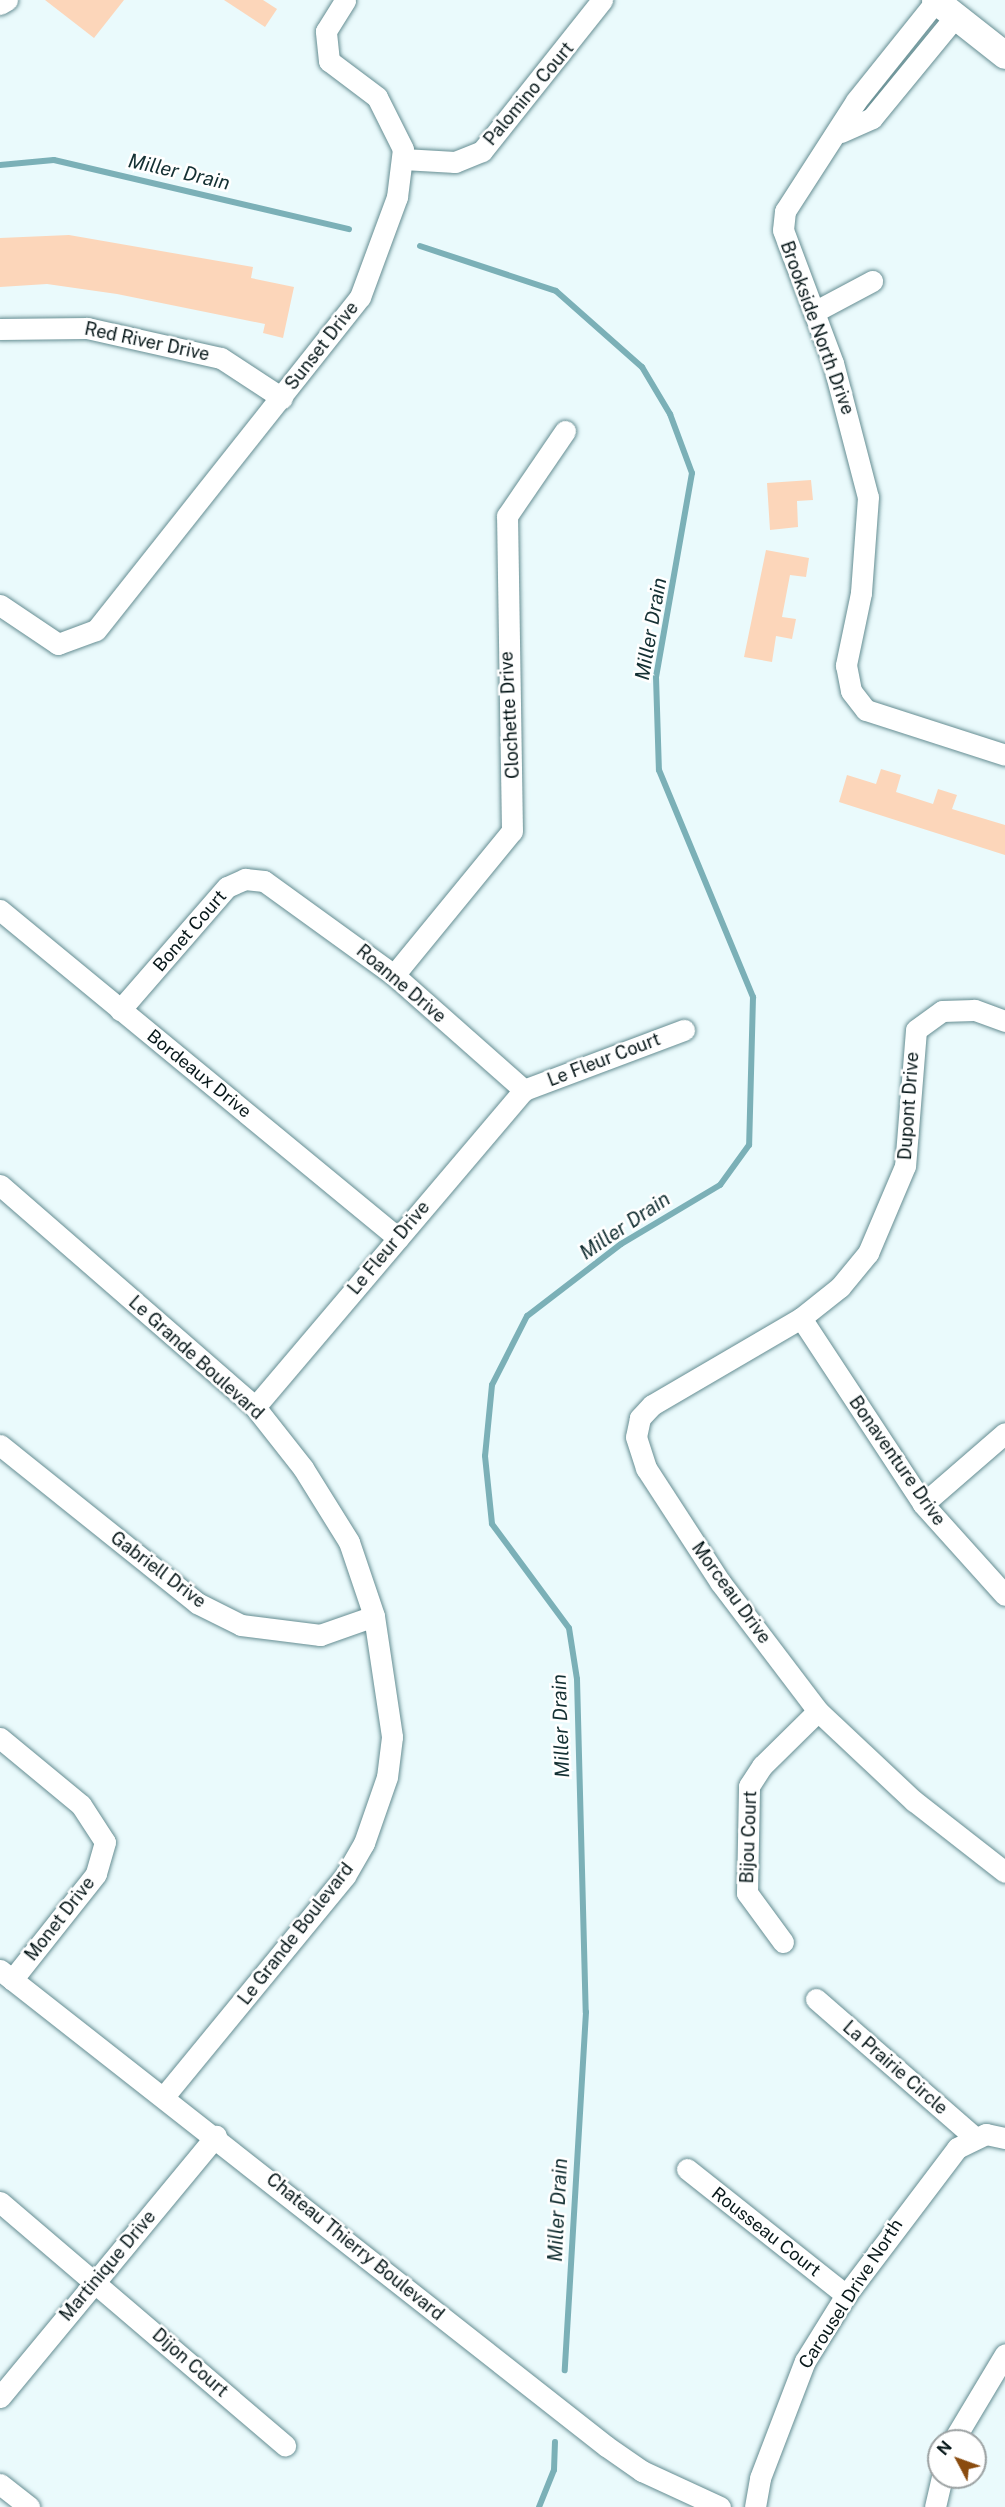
<!DOCTYPE html>
<style>
body{margin:0}
#map{position:relative;width:1005px;height:2507px;overflow:hidden;background:#eafafc;font-family:"Public Sans",sans-serif}
div>[style]{position:absolute}
.stream>*{height:6px;margin:-3px;padding:0 3px;transform-origin:3px;border-radius:3px;background:#7bb0b7}
.building>*{inset:0;background:#fcd6ba}
.roads{filter:drop-shadow(0 0 2px #658d92) drop-shadow(0 0 2px #658d92)}
.minor>*{height:21px;margin:-10.5px;padding:0 10.5px;transform-origin:10.5px;border-radius:10.5px;background:#fff}
.tertiary>*{height:27px;margin:-13.5px;padding:0 13.5px;transform-origin:13.5px;border-radius:13.5px;background:#fff}
span{translate:-50% -50%;white-space:nowrap;text-align:center;line-height:1.15;-webkit-text-stroke:5px #fff;paint-order:stroke}
.street-label{font-size:18px;color:#071719}
.water-label{font-size:20px;color:#143033;font-style:italic}
.north{position:absolute;left:927px;top:2429px;width:60px;height:60px;box-sizing:border-box;background:#fff;border:2px solid #9ca2a3;border-radius:50%;rotate:311deg;font-size:16px;font-weight:700;line-height:24px;text-align:center;color:#071719}
.north::after{content:'';display:block;margin:auto;width:21px;height:27px;background:#8a4c0f;clip-path:polygon(50% 0,100% 100%,50% 72%,0 100%)}
</style>
<div id="map">
<div class="stream">
<i style="left:0;top:165px;width:54px;rotate:-5.3deg"></i>
<i style="left:54px;top:160px;width:303px;rotate:13.2deg"></i>
<i style="left:420px;top:246px;width:143px;rotate:18.3deg"></i>
<i style="left:556px;top:291px;width:115px;rotate:41.5deg"></i>
<i style="left:642px;top:367px;width:55px;rotate:59.2deg"></i>
<i style="left:670px;top:414px;width:63px;rotate:69.6deg"></i>
<i style="left:692px;top:473px;width:207px;rotate:100deg"></i>
<i style="left:656px;top:677px;width:93px;rotate:88.2deg"></i>
<i style="left:659px;top:770px;width:246px;rotate:67.5deg"></i>
<i style="left:753px;top:997px;width:148px;rotate:91.5deg"></i>
<i style="left:749px;top:1145px;width:49px;rotate:125.9deg"></i>
<i style="left:720px;top:1185px;width:115px;rotate:149.2deg"></i>
<i style="left:621px;top:1244px;width:118px;rotate:142.5deg"></i>
<i style="left:527px;top:1316px;width:77px;rotate:116.9deg"></i>
<i style="left:492px;top:1385px;width:71px;rotate:95.6deg"></i>
<i style="left:485px;top:1456px;width:68px;rotate:84.1deg"></i>
<i style="left:492px;top:1524px;width:129px;rotate:53.5deg"></i>
<i style="left:569px;top:1628px;width:52px;rotate:81.1deg"></i>
<i style="left:577px;top:1679px;width:333px;rotate:88.5deg"></i>
<i style="left:586px;top:2012px;width:359px;rotate:93.4deg"></i>
<i style="left:539px;top:2507px;width:40px;rotate:-68deg"></i>
<i style="left:554px;top:2470px;width:28px;rotate:-88deg"></i>
</div>
<div class="building">
<i style="clip-path:polygon(45px 0,124px 0,94px 38px)"></i>
<i style="clip-path:polygon(224px 0,263px 0,277px 9px,265px 27px)"></i>
<i style="clip-path:polygon(69px 235px,253px 267px,251px 278px,294px 287px,283px 338px,263px 333px,265px 324px,117px 294px,47px 284px,0 287px,0 238px)"></i>
<i style="clip-path:polygon(811px 480px,813px 500px,797px 501px,798px 527px,770px 530px,767px 483px)"></i>
<i style="clip-path:polygon(766px 550px,809px 558px,806px 577px,790px 575px,782px 617px,796px 619px,792px 639px,776px 636px,772px 662px,744px 657px)"></i>
<i style="clip-path:polygon(881px 769px,901px 775px,896px 792px,933px 804px,938px 789px,957px 795px,952px 809px,1005px 825px,1005px 855px,839px 802px,847px 775px,876px 784px)"></i>
</div>
<div class="roads">
<div class="minor">
<i style="left:936px;top:1px;width:128px;rotate:128.7deg"></i>
<i style="left:856px;top:101px;width:131px;rotate:122.8deg"></i>
<i style="left:785px;top:211px;width:19px;rotate:96deg"></i>
<i style="left:783px;top:230px;width:142px;rotate:69.4deg"></i>
<i style="left:833px;top:363px;width:138px;rotate:75.4deg"></i>
<i style="left:868px;top:497px;width:96px;rotate:94.2deg"></i>
<i style="left:861px;top:593px;width:74px;rotate:101.8deg"></i>
<i style="left:846px;top:665px;width:26px;rotate:79deg"></i>
<i style="left:851px;top:691px;width:24px;rotate:52deg"></i>
<i style="left:866px;top:710px;width:146px;rotate:17.9deg"></i>
<i style="left:0;top:4px;width:8px;rotate:-30deg"></i>
<i style="left:841px;top:132px;width:34px;rotate:-24deg"></i>
<i style="left:872px;top:118px;width:131px;rotate:-50.6deg"></i>
<i style="left:403px;top:159px;width:52px;rotate:3.3deg"></i>
<i style="left:455px;top:162px;width:29px;rotate:-22deg"></i>
<i style="left:482px;top:151px;width:193px;rotate:-51.5deg"></i>
<i style="left:814px;top:312px;width:66px;rotate:-28.1deg"></i>
<i style="left:0;top:329px;width:87px;rotate:-0.7deg"></i>
<i style="left:87px;top:328px;width:137px;rotate:12.6deg"></i>
<i style="left:221px;top:358px;width:73px;rotate:33.3deg"></i>
<i style="left:0;top:605px;width:70px;rotate:33.9deg"></i>
<i style="left:58px;top:644px;width:40px;rotate:-20.2deg"></i>
<i style="left:96px;top:630px;width:425px;rotate:-51.6deg"></i>
<i style="left:360px;top:297px;width:107px;rotate:-69.7deg"></i>
<i style="left:397px;top:197px;width:48px;rotate:-82.9deg"></i>
<i style="left:403px;top:149px;width:58px;rotate:-116.6deg"></i>
<i style="left:377px;top:97px;width:60px;rotate:-143.1deg"></i>
<i style="left:329px;top:61px;width:30px;rotate:-96deg"></i>
<i style="left:326px;top:31px;width:36px;rotate:-58deg"></i>
<i style="left:0;top:910px;width:516px;rotate:39.49deg"></i>
<i style="left:394px;top:975px;width:186px;rotate:-50.7deg"></i>
<i style="left:512px;top:831px;width:315px;rotate:-90.9deg"></i>
<i style="left:507px;top:516px;width:103px;rotate:-55.7deg"></i>
<i style="left:120px;top:1010px;width:163px;rotate:-49deg"></i>
<i style="left:227px;top:887px;width:20px;rotate:-24deg"></i>
<i style="left:245px;top:879px;width:19px;rotate:6deg"></i>
<i style="left:264px;top:881px;width:160px;rotate:35.9deg"></i>
<i style="left:394px;top:975px;width:174px;rotate:41.5deg"></i>
<i style="left:1005px;top:1021px;width:33px;rotate:-160deg"></i>
<i style="left:974px;top:1010px;width:32px;rotate:178deg"></i>
<i style="left:942px;top:1011px;width:32px;rotate:144deg"></i>
<i style="left:916px;top:1030px;width:136px;rotate:94.6deg"></i>
<i style="left:905px;top:1166px;width:95px;rotate:113deg"></i>
<i style="left:868px;top:1253px;width:44px;rotate:129.5deg"></i>
<i style="left:840px;top:1287px;width:50px;rotate:141.5deg"></i>
<i style="left:801px;top:1318px;width:173px;rotate:149.7deg"></i>
<i style="left:652px;top:1405px;width:18px;rotate:133deg"></i>
<i style="left:640px;top:1418px;width:19px;rotate:102deg"></i>
<i style="left:636px;top:1437px;width:33px;rotate:72deg"></i>
<i style="left:646px;top:1468px;width:136px;rotate:57deg"></i>
<i style="left:720px;top:1582px;width:162px;rotate:52.8deg"></i>
<i style="left:818px;top:1711px;width:132px;rotate:43.2deg"></i>
<i style="left:914px;top:1801px;width:115px;rotate:38deg"></i>
<i style="left:0;top:1185px;width:338px;rotate:41deg"></i>
<i style="left:255px;top:1407px;width:78px;rotate:51.8deg"></i>
<i style="left:303px;top:1468px;width:87px;rotate:58.1deg"></i>
<i style="left:349px;top:1542px;width:78px;rotate:71.3deg"></i>
<i style="left:374px;top:1616px;width:122px;rotate:81.5deg"></i>
<i style="left:392px;top:1737px;width:40px;rotate:97.1deg"></i>
<i style="left:387px;top:1777px;width:70px;rotate:109.2deg"></i>
<i style="left:364px;top:1843px;width:38px;rotate:120deg"></i>
<i style="left:345px;top:1876px;width:283px;rotate:129.4deg"></i>
<i style="left:801px;top:1318px;width:222px;rotate:56.7deg"></i>
<i style="left:923px;top:1504px;width:122px;rotate:48deg"></i>
<i style="left:255px;top:1407px;width:416px;rotate:-49.7deg"></i>
<i style="left:524px;top:1090px;width:171px;rotate:-20.6deg"></i>
<i style="left:0;top:1445px;width:253px;rotate:38.7deg"></i>
<i style="left:197px;top:1603px;width:49px;rotate:26.6deg"></i>
<i style="left:241px;top:1625px;width:80px;rotate:7.2deg"></i>
<i style="left:320px;top:1635px;width:57px;rotate:-19.4deg"></i>
<i style="left:923px;top:1504px;width:108px;rotate:-40.9deg"></i>
<i style="left:0;top:1738px;width:105px;rotate:39.6deg"></i>
<i style="left:81px;top:1805px;width:44px;rotate:57deg"></i>
<i style="left:105px;top:1842px;width:33px;rotate:106deg"></i>
<i style="left:96px;top:1874px;width:135px;rotate:128.4deg"></i>
<i style="left:783px;top:1942px;width:61px;rotate:-126.3deg"></i>
<i style="left:747px;top:1893px;width:107px;rotate:-88.9deg"></i>
<i style="left:749px;top:1786px;width:24px;rotate:-57deg"></i>
<i style="left:762px;top:1766px;width:78px;rotate:-44.5deg"></i>
<i style="left:0;top:1970px;width:771px;rotate:38.15deg"></i>
<i style="left:606px;top:2446px;width:44px;rotate:34.8deg"></i>
<i style="left:642px;top:2471px;width:86px;rotate:24.8deg"></i>
<i style="left:816px;top:1999px;width:210px;rotate:41.1deg"></i>
<i style="left:687px;top:2169px;width:203px;rotate:38.4deg"></i>
<i style="left:0;top:2202px;width:375px;rotate:40.5deg"></i>
<i style="left:0;top:2397px;width:339px;rotate:-50.4deg"></i>
<i style="left:953px;top:2441px;width:101px;rotate:-59.1deg"></i>
<i style="left:0;top:2484px;width:37px;rotate:38deg"></i>
<i style="left:755px;top:2507px;width:29px;rotate:-80deg"></i>
<i style="left:760px;top:2478px;width:125px;rotate:-69deg"></i>
<i style="left:805px;top:2361px;width:78px;rotate:-58.2deg"></i>
<i style="left:846px;top:2295px;width:184px;rotate:-52.9deg"></i>
<i style="left:957px;top:2148px;width:32px;rotate:-26deg"></i>
<i style="left:986px;top:2134px;width:19px;rotate:12deg"></i>
<i style="left:935px;top:2507px;width:31px;rotate:-77deg"></i>
</div>
<div class="tertiary">
<i style="left:935px;top:0;width:89px;rotate:38.2deg"></i>
</div>
</div>
<div class="street-label">
<span style="left:529px;top:94px;rotate:-50deg">Palomino Court</span>
<span style="left:817px;top:328px;rotate:70deg">Brookside North Drive</span>
<span style="left:147px;top:342px;rotate:12deg">Red River Drive</span>
<span style="left:322px;top:346px;rotate:-52deg">Sunset Drive</span>
<span style="left:510px;top:715px;rotate:-93deg">Clochette Drive</span>
<span style="left:190px;top:931px;rotate:-49deg">Bonet Court</span>
<span style="left:401px;top:984px;rotate:40deg">Roanne Drive</span>
<span style="left:604px;top:1060px;rotate:-21deg">Le Fleur Court</span>
<span style="left:199px;top:1074px;rotate:39deg">Bordeaux Drive</span>
<span style="left:909px;top:1106px;rotate:-86deg">Dupont Drive</span>
<span style="left:389px;top:1248px;rotate:-50deg">Le Fleur Drive</span>
<span style="left:196px;top:1358px;rotate:42deg">Le Grande Boulevard</span>
<span style="left:897px;top:1461px;rotate:55deg">Bonaventure Drive</span>
<span style="left:158px;top:1570px;rotate:37deg">Gabriell Drive</span>
<span style="left:731px;top:1593px;rotate:54deg">Morceau Drive</span>
<span style="left:749px;top:1837px;rotate:-88deg">Bijou Court</span>
<span style="left:60px;top:1919px;rotate:-52deg">Monet Drive</span>
<span style="left:296px;top:1934px;rotate:-52deg">Le Grande Boulevard</span>
<span style="left:895px;top:2068px;rotate:41deg">La Prairie Circle</span>
<span style="left:766px;top:2232px;rotate:38deg">Rousseau Court</span>
<span style="left:355px;top:2247px;rotate:39deg">Chateau Thierry Boulevard</span>
<span style="left:108px;top:2266px;rotate:-50deg">Martinique Drive</span>
<span style="left:851px;top:2294px;rotate:-57deg">Carousel Drive North</span>
<span style="left:190px;top:2363px;rotate:41deg">Dijon Court</span>
</div>
<div class="water-label">
<span style="left:179px;top:172px;rotate:13deg">Miller Drain</span>
<span style="left:651px;top:629px;rotate:-80deg">Miller Drain</span>
<span style="left:625px;top:1226px;rotate:-34deg">Miller Drain</span>
<span style="left:561px;top:1726px;rotate:-92deg">Miller Drain</span>
<span style="left:558px;top:2210px;rotate:-87deg">Miller Drain</span>
</div>
<div class="north">N</div>
</div>
